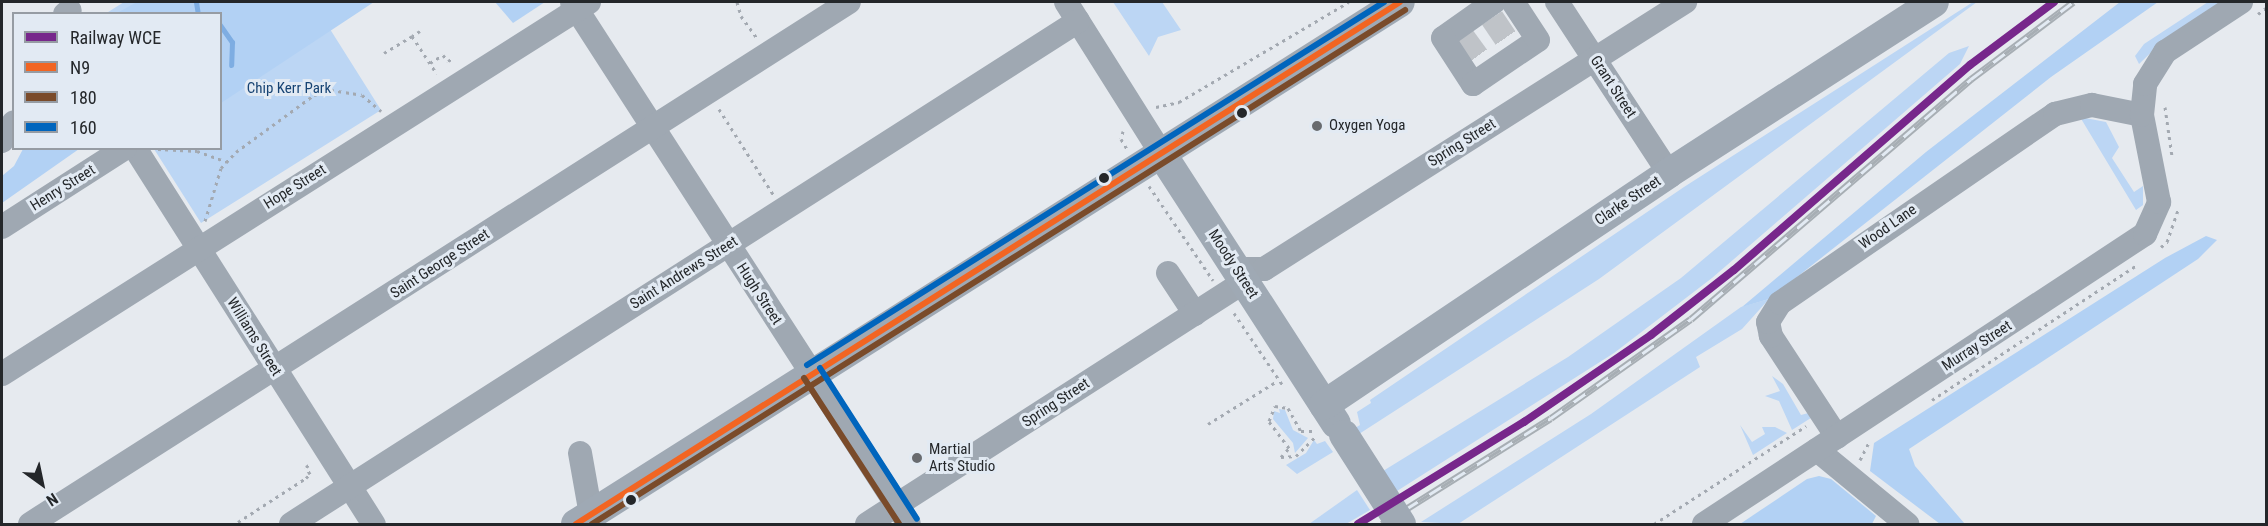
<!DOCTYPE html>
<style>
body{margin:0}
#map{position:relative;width:2268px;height:526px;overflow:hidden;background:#e6eaef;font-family:"Roboto Condensed",sans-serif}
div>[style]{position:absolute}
.green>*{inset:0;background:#bcd6f4}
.forest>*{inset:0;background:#b2d1f4}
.stream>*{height:5px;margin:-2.5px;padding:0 2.5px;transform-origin:2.5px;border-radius:2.5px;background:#7eade2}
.minor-tunnel>*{height:24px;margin-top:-12px;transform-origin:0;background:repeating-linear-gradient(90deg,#bfc3c8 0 24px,transparent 0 36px)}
.path>*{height:3px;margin-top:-1.5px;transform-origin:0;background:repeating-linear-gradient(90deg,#a3a9b1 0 3px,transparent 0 7.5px)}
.minor>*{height:24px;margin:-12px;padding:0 12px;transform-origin:12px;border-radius:12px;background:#9fa8b2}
.major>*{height:30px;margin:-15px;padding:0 15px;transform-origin:15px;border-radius:15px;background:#9fa9b4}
.rail>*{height:7px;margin-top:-3.5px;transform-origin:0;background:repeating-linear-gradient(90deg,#e2eaf3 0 14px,#a7aeb4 0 28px);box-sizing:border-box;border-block:2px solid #a7aeb4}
.major-bridge>*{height:30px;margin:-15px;padding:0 15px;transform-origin:15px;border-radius:15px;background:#9fa9b4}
.bus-1>*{height:6px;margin:-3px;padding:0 3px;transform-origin:3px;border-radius:3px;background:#f26522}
.bus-2>*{height:6px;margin:-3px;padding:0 3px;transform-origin:3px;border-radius:3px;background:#7a4b2a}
.bus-3>*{height:6px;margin:-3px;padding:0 3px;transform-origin:3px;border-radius:3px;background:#0065bd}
.rail-1>*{height:8px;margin:-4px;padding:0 4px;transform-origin:4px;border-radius:4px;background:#77278b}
.dots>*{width:16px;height:16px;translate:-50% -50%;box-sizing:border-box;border:3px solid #e2eaf3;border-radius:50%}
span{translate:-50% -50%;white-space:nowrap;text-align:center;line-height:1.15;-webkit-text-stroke:6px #e2eaf3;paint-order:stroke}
.street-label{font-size:15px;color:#24272a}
.park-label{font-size:15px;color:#164373}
.poi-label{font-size:15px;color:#24272a}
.left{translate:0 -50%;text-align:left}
.frame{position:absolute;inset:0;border:3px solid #24272a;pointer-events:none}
.legend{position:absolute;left:12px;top:12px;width:210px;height:138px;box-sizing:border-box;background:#e2eaf3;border:2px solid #969ca3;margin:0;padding:8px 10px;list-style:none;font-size:18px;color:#24272a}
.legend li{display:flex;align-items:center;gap:12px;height:30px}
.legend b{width:30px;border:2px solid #969ca3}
.north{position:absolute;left:12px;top:454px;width:60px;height:60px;-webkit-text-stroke:4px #e2eaf3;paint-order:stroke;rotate:147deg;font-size:16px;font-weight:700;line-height:24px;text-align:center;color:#24272a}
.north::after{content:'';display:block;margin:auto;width:21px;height:27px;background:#24272a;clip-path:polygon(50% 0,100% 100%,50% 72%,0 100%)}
</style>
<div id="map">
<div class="green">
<i style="clip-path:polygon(124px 2px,348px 2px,323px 18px,381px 110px,201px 223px,154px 149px,220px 148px,220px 14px,105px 14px)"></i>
<i style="clip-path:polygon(1113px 2px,1162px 2px,1181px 30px,1158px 37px,1149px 56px)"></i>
<i style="clip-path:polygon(1973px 2px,1977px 2px,1599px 279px,1359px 434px,1355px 428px,1360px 425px,1357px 412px,1371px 403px,1370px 400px,1684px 187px)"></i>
<i style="clip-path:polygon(2208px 2px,2222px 2px,2166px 38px,2139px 64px,2135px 56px,2144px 44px)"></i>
<i style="clip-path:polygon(1969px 46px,1960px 64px,1712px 278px,1614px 353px,1397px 491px,1383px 471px,1568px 357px,1681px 278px,1949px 53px)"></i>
<i style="clip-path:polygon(2080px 117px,2106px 122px,2119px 147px,2112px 158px,2134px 192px,2143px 186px,2143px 205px,2136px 210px)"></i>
<i style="clip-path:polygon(1769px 299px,1742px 329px,1696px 357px,1700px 367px,1458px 524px,1421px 522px,1591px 414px,1741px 307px)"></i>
<i style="clip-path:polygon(1772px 376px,1783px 384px,1801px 415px,1812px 412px,1814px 416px,1792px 430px,1779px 401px,1765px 396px,1780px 391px)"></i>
<i style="clip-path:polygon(1279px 409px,1285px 410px,1293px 430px,1308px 438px,1295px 453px,1293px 443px,1273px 419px,1274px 411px,1280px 413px)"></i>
<i style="clip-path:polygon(1740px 425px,1752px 442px,1765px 434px,1762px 427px,1775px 427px,1787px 433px,1753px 455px)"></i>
<i style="clip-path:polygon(1314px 440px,1317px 444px,1325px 441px,1333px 452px,1297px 474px,1286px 465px,1306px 453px)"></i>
<i style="clip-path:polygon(1357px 490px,1370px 510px,1346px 524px,1309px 524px)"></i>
</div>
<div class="forest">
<i style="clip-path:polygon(137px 2px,374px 2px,221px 103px,220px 14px,117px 13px)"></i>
<i style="clip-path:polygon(495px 2px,545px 2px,513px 23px)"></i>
<i style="clip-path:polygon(2120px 2px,2158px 2px,2051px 77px,1769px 299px,1742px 307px,1926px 152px)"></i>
<i style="clip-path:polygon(23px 149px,79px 149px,2px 203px,2px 176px,14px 166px)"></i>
<i style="clip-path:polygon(2206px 236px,2217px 240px,2198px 259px,1909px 449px,1915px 466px,1965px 524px,1940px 524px,1870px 471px,1874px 443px,2165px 258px)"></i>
<i style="clip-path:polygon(1819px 476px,1831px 479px,1876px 516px,1872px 524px,1740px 524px,1807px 479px)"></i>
</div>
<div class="stream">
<i style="left:196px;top:2px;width:12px;rotate:81deg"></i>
<i style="left:220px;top:25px;width:21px;rotate:55deg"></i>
<i style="left:232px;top:42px;width:23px;rotate:92deg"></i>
</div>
<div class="minor-tunnel">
<i style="left:1492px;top:18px;width:27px;rotate:56deg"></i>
<i style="left:1463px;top:37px;width:27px;rotate:54deg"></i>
</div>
<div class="path">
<i style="left:737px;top:2px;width:15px;rotate:74deg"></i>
<i style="left:741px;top:16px;width:26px;rotate:54deg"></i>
<i style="left:2258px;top:14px;width:10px;rotate:-37deg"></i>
<i style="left:420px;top:31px;width:9px;rotate:148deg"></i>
<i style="left:412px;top:36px;width:45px;rotate:56.7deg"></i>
<i style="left:384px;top:53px;width:33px;rotate:-31deg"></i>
<i style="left:430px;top:63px;width:15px;rotate:-32deg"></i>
<i style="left:443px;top:55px;width:8px;rotate:50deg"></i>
<i style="left:448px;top:61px;width:4px;rotate:-27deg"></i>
<i style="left:1156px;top:107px;width:24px;rotate:-12deg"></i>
<i style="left:1179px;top:102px;width:197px;rotate:-30.5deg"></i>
<i style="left:2165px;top:107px;width:49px;rotate:81.9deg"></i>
<i style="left:719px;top:109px;width:101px;rotate:57.6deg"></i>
<i style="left:1123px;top:131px;width:8px;rotate:104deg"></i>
<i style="left:1121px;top:139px;width:12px;rotate:59deg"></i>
<i style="left:158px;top:149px;width:39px;rotate:3deg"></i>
<i style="left:197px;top:151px;width:32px;rotate:20deg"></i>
<i style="left:1149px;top:186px;width:114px;rotate:55.8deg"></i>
<i style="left:205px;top:221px;width:55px;rotate:-73.2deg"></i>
<i style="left:221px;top:168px;width:22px;rotate:-47deg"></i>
<i style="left:236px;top:152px;width:97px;rotate:-36.2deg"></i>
<i style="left:314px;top:95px;width:18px;rotate:-16deg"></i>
<i style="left:331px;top:90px;width:31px;rotate:9deg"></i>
<i style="left:362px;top:95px;width:25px;rotate:40deg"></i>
<i style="left:2161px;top:247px;width:8px;rotate:-40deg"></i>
<i style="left:2167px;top:242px;width:34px;rotate:-71deg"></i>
<i style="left:1234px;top:313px;width:89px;rotate:56deg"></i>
<i style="left:1932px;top:400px;width:245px;rotate:-33.4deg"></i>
<i style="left:1208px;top:424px;width:81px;rotate:-31.9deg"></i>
<i style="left:1281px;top:457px;width:12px;rotate:-48deg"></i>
<i style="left:1289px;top:448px;width:34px;rotate:-127deg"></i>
<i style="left:1269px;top:421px;width:16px;rotate:-68deg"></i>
<i style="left:1275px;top:406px;width:13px;rotate:9deg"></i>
<i style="left:1288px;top:408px;width:26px;rotate:61deg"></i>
<i style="left:1301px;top:431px;width:14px"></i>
<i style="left:1281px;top:457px;width:15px;rotate:-4deg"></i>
<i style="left:1296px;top:456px;width:28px;rotate:-45deg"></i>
<i style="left:1860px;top:460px;width:20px;rotate:-63deg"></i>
<i style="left:238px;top:522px;width:81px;rotate:-32.9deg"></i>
<i style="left:306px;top:478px;width:6px;rotate:-45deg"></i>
<i style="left:310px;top:474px;width:8px;rotate:-120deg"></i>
<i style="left:306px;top:467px;width:7px;rotate:-34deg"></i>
<i style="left:1654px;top:524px;width:181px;rotate:-32.8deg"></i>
</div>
<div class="minor">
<i style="left:572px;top:2px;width:621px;rotate:57.15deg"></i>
<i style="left:1066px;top:2px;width:178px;rotate:57.8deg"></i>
<i style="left:1494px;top:2px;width:62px;rotate:144.8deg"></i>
<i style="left:1443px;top:38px;width:55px;rotate:56.9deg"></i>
<i style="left:1473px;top:84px;width:78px;rotate:-34.1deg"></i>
<i style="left:1538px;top:40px;width:45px;rotate:-123.3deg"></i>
<i style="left:1557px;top:2px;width:204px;rotate:56.8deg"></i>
<i style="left:65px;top:14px;width:6px;rotate:-39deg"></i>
<i style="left:2px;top:141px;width:22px;rotate:-58deg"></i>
<i style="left:135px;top:148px;width:446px;rotate:57.6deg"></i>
<i style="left:2px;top:227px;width:146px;rotate:-32.7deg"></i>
<i style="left:1236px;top:269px;width:28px"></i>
<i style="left:1264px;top:269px;width:499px;rotate:-32.4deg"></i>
<i style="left:1168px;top:273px;width:49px;rotate:56.6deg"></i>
<i style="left:2px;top:374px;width:695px;rotate:-32.36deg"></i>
<i style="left:1837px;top:437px;width:121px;rotate:-123.2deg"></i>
<i style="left:1771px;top:336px;width:14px;rotate:-102deg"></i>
<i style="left:1768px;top:322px;width:22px;rotate:-58deg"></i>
<i style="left:1780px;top:303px;width:334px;rotate:-34.5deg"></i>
<i style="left:2055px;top:114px;width:38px;rotate:-14deg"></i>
<i style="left:2092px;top:105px;width:51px;rotate:11.3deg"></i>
<i style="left:1817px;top:450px;width:117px;rotate:39.4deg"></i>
<i style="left:580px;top:453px;width:63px;rotate:79.9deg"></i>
<i style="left:30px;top:524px;width:971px;rotate:-32.51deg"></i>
<i style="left:291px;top:524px;width:934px;rotate:-32.58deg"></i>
<i style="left:867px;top:524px;width:448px;rotate:-32.7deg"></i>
<i style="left:1704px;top:524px;width:528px;rotate:-33.33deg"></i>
<i style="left:2145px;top:234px;width:35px;rotate:-66deg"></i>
<i style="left:2159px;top:202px;width:89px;rotate:-101.1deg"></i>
<i style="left:2142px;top:115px;width:31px;rotate:-84deg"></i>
<i style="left:2145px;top:84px;width:38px;rotate:-58deg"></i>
<i style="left:2165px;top:52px;width:91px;rotate:-33.3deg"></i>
</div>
<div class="major">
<i style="left:1161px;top:153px;width:322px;rotate:57.1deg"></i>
<i style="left:1324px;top:405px;width:416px;rotate:-33.9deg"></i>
<i style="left:1669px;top:173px;width:315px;rotate:-32.8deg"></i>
<i style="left:576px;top:524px;width:975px;rotate:-32.35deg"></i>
</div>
<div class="rail">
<i style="left:1382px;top:524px;width:199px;rotate:-32.1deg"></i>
<i style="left:1551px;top:418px;width:171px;rotate:-35.3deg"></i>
<i style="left:1691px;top:319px;width:369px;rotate:-40.6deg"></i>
<i style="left:1971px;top:79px;width:128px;rotate:-37deg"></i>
</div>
<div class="major-bridge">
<i style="left:1344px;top:435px;width:106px;rotate:57.4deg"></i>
</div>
<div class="bus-1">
<i style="left:576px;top:524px;width:975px;rotate:-32.35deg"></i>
</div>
<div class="bus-2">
<i style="left:804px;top:378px;width:174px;rotate:56.9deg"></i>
<i style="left:592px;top:524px;width:962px;rotate:-32.3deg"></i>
</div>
<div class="bus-3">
<i style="left:807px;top:365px;width:682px;rotate:-32.17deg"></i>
<i style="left:820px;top:368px;width:179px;rotate:57.3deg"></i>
</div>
<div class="rail-1">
<i style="left:1358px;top:524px;width:195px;rotate:-31.6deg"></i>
<i style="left:1524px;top:422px;width:154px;rotate:-34.4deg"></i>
<i style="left:1651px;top:335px;width:105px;rotate:-38.1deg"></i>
<i style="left:1734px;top:270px;width:313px;rotate:-41deg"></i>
<i style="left:1970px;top:65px;width:105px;rotate:-36.9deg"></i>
</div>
<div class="dots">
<i style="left:1242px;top:113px;background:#24272a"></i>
<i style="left:1317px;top:126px;background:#686b6f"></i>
<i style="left:1104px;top:178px;background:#24272a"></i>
<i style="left:917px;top:458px;background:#686b6f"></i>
<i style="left:631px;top:500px;background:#24272a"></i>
</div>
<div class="street-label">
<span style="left:1613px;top:87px;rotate:57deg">Grant Street</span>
<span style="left:1462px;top:143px;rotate:-32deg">Spring Street</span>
<span style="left:295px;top:187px;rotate:-32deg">Hope Street</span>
<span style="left:63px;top:188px;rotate:-32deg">Henry Street</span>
<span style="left:1628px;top:201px;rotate:-34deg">Clarke Street</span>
<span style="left:1888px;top:227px;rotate:-35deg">Wood Lane</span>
<span style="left:440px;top:264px;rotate:-33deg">Saint George Street</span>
<span style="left:1233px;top:264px;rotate:57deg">Moody Street</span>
<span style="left:684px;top:273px;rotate:-32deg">Saint Andrews Street</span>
<span style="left:759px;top:294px;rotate:57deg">Hugh Street</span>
<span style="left:254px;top:337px;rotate:58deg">Williams Street</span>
<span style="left:1977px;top:346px;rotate:-33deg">Murray Street</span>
<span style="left:1056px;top:403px;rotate:-33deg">Spring Street</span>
</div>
<div class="park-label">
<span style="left:289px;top:89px">Chip Kerr Park</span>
</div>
<div class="poi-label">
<span class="left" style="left:1329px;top:126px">Oxygen Yoga</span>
<span class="left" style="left:929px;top:458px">Martial<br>Arts Studio</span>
</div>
<div class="frame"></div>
<ul class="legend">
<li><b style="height:8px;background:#77278b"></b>Railway WCE</li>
<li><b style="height:8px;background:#f26522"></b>N9</li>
<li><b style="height:8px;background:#7a4b2a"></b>180</li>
<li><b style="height:8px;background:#0065bd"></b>160</li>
</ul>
<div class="north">N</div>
</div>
